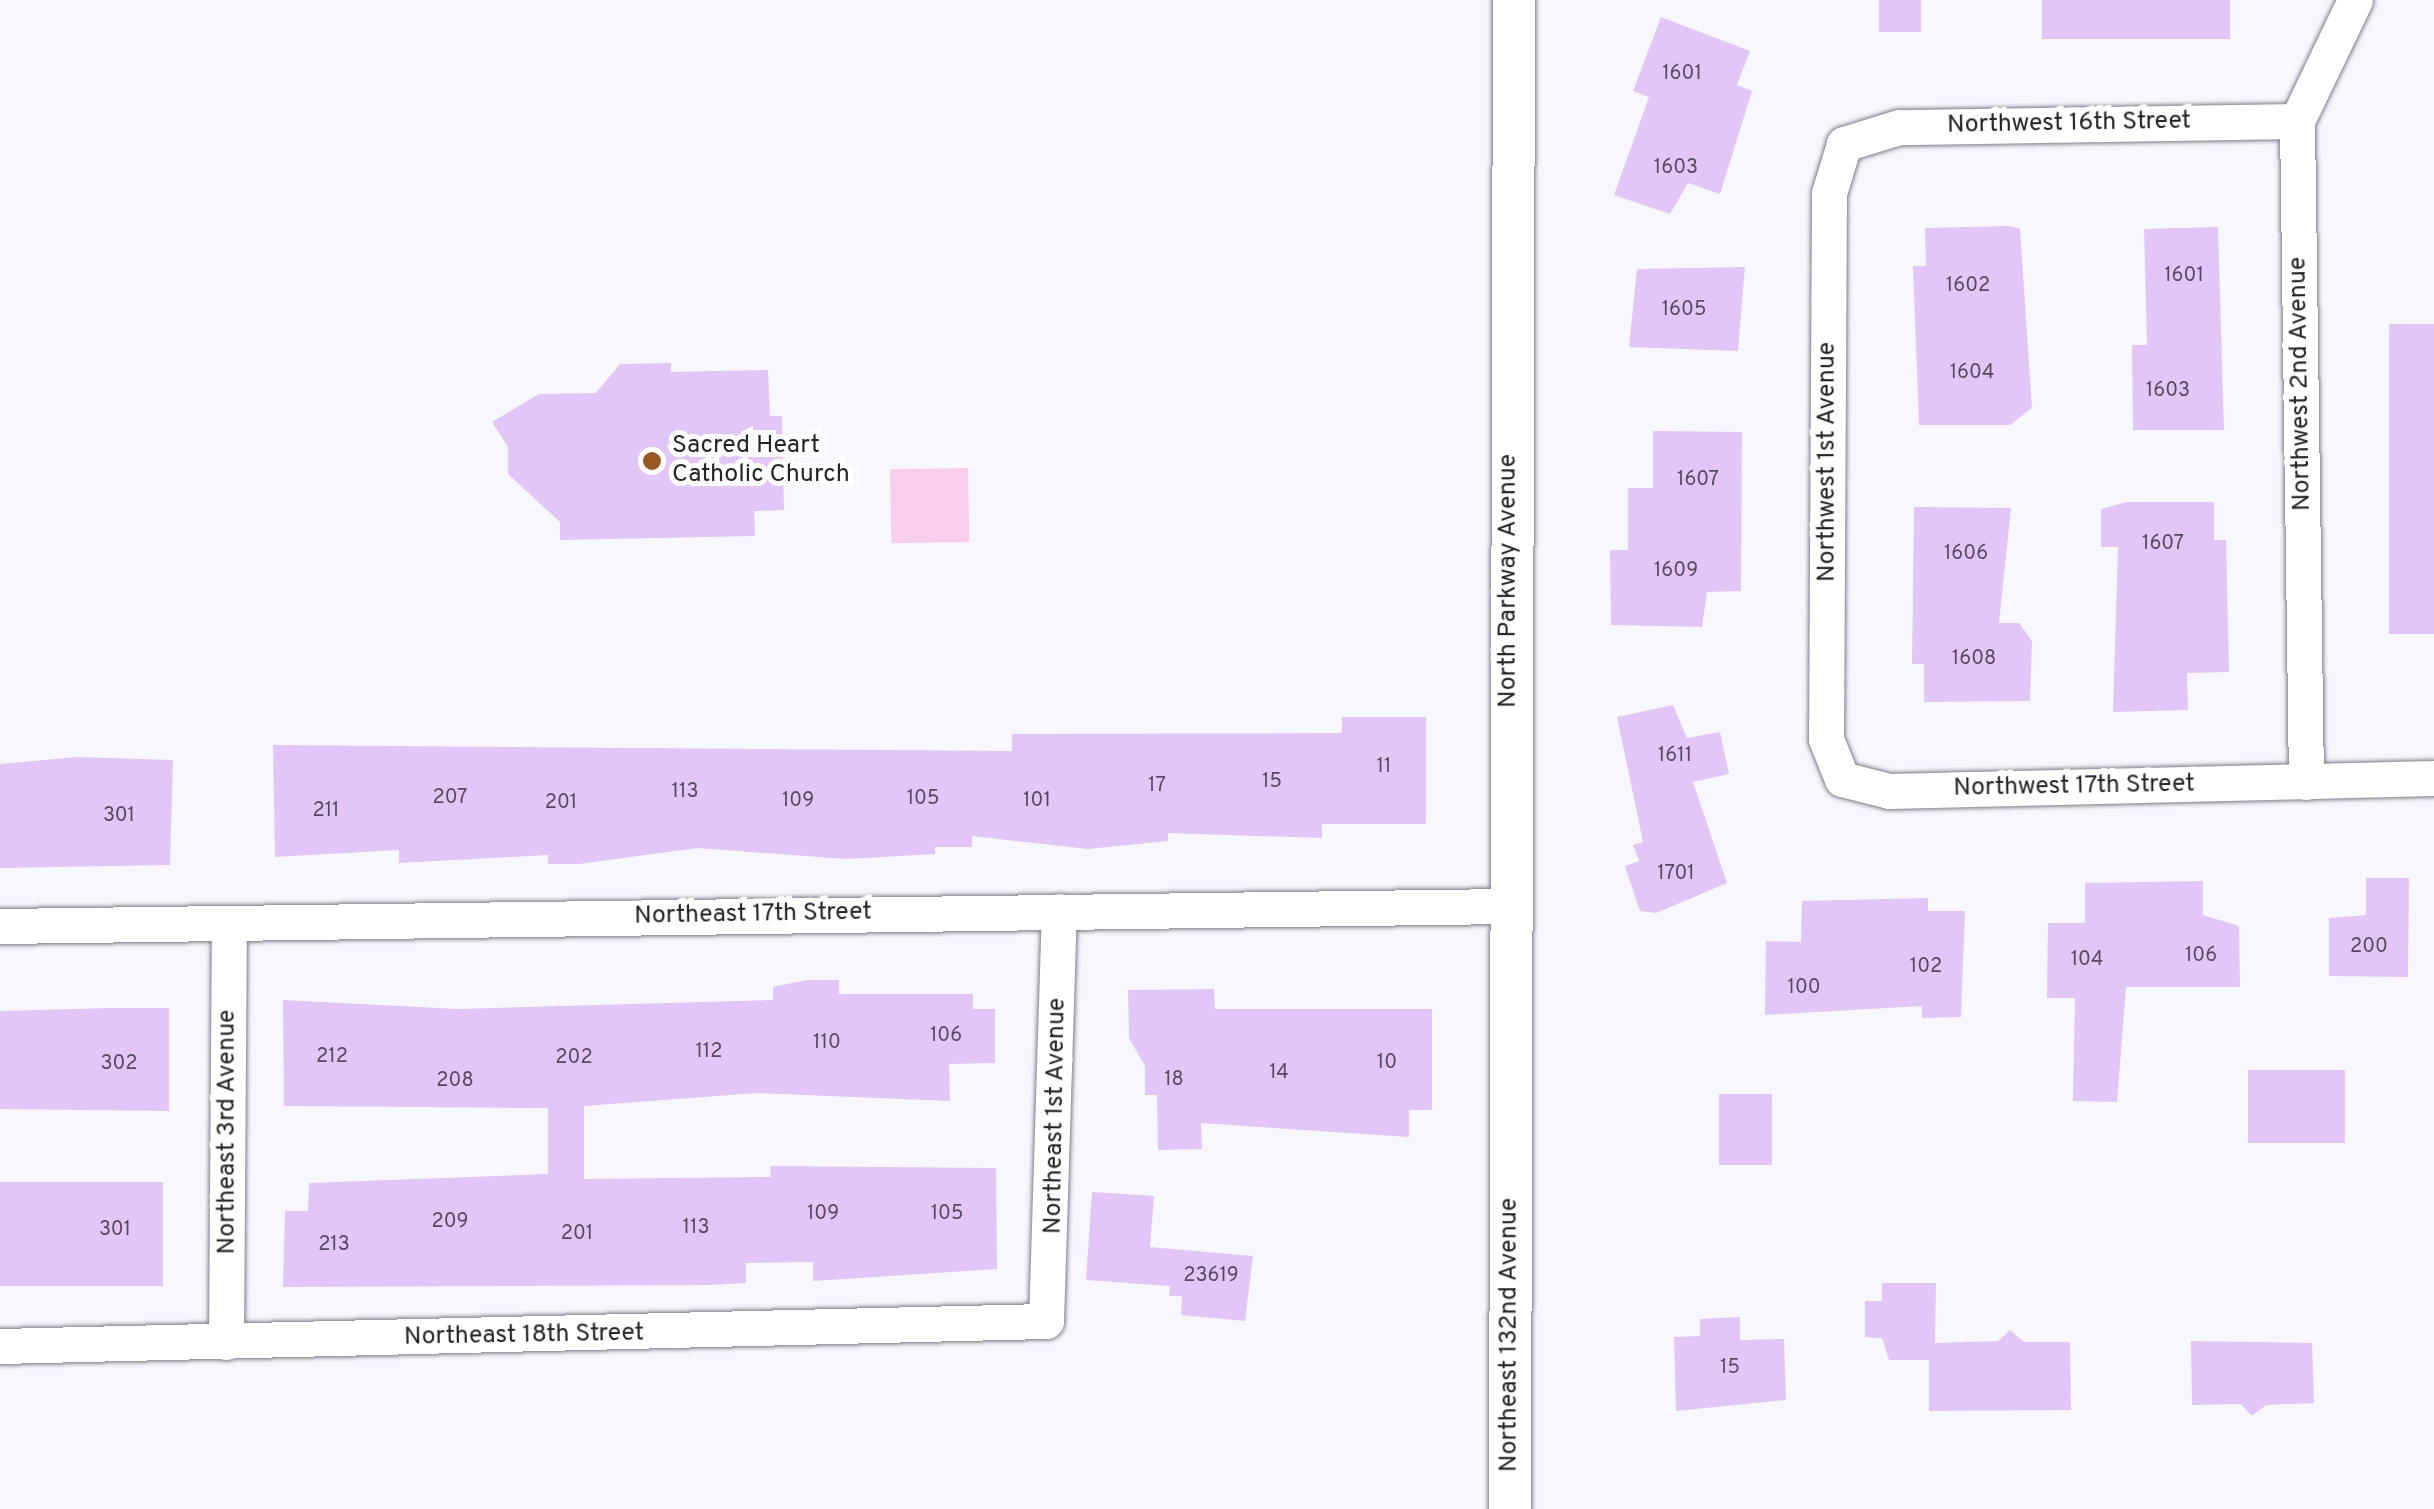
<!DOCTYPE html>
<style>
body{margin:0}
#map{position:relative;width:2434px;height:1509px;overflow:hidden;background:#f7f8fd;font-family:Overpass,sans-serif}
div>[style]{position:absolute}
.green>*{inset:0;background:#f9ceec;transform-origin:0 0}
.building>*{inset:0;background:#e2c6f7;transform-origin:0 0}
.roads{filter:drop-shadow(0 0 2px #7d7d8a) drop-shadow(0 0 2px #7d7d8a)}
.minor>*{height:35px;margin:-17.5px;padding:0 17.5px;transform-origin:17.5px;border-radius:17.5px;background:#fff}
.tertiary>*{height:42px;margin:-21px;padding:0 21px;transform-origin:21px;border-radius:21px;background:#fff}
.dots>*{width:28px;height:28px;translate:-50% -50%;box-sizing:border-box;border:5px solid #fff;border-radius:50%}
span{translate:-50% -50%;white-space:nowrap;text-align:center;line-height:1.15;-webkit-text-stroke:10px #fff;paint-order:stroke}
.number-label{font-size:20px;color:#544c5c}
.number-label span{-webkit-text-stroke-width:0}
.street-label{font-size:25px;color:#242429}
.poi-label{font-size:25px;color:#242429}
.left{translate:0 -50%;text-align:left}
</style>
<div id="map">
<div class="green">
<i style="left:968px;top:468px;width:74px;height:78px;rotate:89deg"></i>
</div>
<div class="building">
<i style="left:1879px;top:0;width:42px;height:32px"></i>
<i style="left:2042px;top:0;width:188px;height:39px"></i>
<i style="clip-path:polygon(1661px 17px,1750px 51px,1737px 85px,1752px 91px,1720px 194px,1688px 183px,1670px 214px,1614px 195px,1649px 97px,1633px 91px)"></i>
<i style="clip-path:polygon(2010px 226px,2020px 229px,2032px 408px,2010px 425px,1919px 425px,1913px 266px,1926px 266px,1925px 228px)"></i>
<i style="clip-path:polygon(2218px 227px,2224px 430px,2133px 430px,2132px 345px,2147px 345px,2144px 229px)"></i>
<i style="clip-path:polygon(1745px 267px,1738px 351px,1629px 347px,1637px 269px)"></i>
<i style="left:2434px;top:324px;width:310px;height:45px;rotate:90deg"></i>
<i style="clip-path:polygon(671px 363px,671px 372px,768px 370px,770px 416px,782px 416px,784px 510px,754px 511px,755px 536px,560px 540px,560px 522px,508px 474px,508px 447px,492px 422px,539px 394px,596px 393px,620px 364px)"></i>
<i style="clip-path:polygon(1653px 431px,1742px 432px,1741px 591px,1707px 592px,1702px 627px,1611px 625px,1610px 550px,1628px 550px,1628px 488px,1653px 488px)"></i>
<i style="clip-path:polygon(2127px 502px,2214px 502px,2214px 540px,2226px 540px,2229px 672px,2187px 673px,2188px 710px,2113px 712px,2118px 547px,2101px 547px,2101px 509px)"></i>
<i style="clip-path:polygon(1914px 507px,2011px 508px,1999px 623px,2019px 623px,2032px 641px,2030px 701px,1924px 702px,1924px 664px,1912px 664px)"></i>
<i style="clip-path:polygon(1673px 705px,1687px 738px,1720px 732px,1729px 774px,1693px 782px,1727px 883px,1656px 913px,1640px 911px,1625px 866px,1639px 861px,1633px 845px,1643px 842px,1617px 717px)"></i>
<i style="clip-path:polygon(1342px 717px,1426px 717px,1426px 824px,1322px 824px,1322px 838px,1168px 833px,1168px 841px,1088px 849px,972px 836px,972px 847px,935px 847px,935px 854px,846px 859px,697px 848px,579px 864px,548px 864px,548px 855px,399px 863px,399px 850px,275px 857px,273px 745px,1012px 751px,1012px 734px,1342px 733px)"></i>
<i style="clip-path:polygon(77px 757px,173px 760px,170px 865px,0 868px,0 764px)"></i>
<i style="clip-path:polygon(2366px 878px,2409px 878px,2408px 977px,2329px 976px,2329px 918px,2366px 915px)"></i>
<i style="clip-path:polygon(2203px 881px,2203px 915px,2239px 926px,2240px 987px,2126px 987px,2117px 1102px,2073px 1101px,2075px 998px,2047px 998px,2048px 923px,2085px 923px,2085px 883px)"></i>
<i style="clip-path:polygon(1928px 898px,1928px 911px,1965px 911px,1961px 1017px,1922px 1018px,1922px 1006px,1765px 1015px,1766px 941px,1801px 942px,1802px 901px)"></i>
<i style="clip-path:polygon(807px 980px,839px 980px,839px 994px,973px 994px,973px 1009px,995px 1009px,995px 1063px,949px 1064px,950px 1101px,757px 1093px,584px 1106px,584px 1179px,771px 1177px,770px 1166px,996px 1168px,997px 1269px,813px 1281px,813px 1262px,746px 1263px,746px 1283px,711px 1285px,283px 1287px,285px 1211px,308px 1211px,309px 1183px,548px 1174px,548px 1108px,284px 1106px,283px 1000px,458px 1009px,773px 1000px,773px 987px)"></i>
<i style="clip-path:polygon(1214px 989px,1215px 1009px,1432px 1009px,1432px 1110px,1409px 1110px,1409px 1137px,1201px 1123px,1202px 1149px,1158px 1150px,1157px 1095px,1145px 1095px,1145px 1066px,1129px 1038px,1128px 990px)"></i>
<i style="clip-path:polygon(109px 1008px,169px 1008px,169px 1111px,0 1109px,0 1011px)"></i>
<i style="left:2248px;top:1070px;width:97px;height:73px"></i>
<i style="left:1719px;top:1094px;width:53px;height:71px"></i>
<i style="left:163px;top:1182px;width:104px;height:163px;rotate:90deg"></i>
<i style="clip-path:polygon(1092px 1192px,1154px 1196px,1150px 1247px,1253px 1256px,1245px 1321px,1181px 1315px,1182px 1296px,1169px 1296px,1170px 1286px,1086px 1280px)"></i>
<i style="clip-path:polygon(1882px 1283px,1936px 1283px,1935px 1343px,1998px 1341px,2010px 1330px,2024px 1342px,2070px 1342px,2071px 1410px,1929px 1411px,1929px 1360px,1889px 1360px,1882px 1338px,1865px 1337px,1865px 1301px,1882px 1301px)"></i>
<i style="clip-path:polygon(1740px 1317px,1740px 1340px,1784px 1339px,1786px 1400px,1676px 1411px,1674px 1337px,1700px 1336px,1700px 1319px)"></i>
<i style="clip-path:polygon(2191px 1341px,2312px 1343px,2314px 1403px,2266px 1405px,2252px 1416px,2241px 1404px,2192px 1405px)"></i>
</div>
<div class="roads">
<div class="minor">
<i style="left:2297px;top:121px;width:398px;rotate:179.1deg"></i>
<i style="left:1899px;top:127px;width:58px;rotate:162.8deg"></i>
<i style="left:1844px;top:144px;width:51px;rotate:107deg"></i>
<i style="left:1829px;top:193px;width:546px;rotate:90.31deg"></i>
<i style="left:1826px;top:739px;width:43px;rotate:68.2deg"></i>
<i style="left:1842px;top:779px;width:49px;rotate:14.3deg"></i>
<i style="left:1889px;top:791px;width:545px;rotate:-1.37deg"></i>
<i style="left:2306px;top:782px;width:661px;rotate:-90.78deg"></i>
<i style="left:2297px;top:121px;width:134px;rotate:-64.4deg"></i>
<i style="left:0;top:926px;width:1505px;rotate:-0.76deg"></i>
<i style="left:226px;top:1342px;width:419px;rotate:-89.6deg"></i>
<i style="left:0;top:1346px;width:1046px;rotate:-1.37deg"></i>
<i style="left:1046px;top:1321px;width:410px;rotate:-88.2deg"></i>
</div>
<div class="tertiary">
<i style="left:1510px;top:1509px;width:1509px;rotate:-89.85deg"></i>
</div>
</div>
<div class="dots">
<i style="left:652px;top:461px;background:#9a5825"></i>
</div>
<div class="number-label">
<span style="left:1682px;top:74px">1601</span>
<span style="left:1676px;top:168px">1603</span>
<span style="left:2184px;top:276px">1601</span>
<span style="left:1968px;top:286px">1602</span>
<span style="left:1684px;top:310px">1605</span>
<span style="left:1972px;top:373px">1604</span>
<span style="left:2168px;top:391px">1603</span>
<span style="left:1698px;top:480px">1607</span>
<span style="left:2163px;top:544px">1607</span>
<span style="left:1966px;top:554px">1606</span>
<span style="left:1676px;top:571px">1609</span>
<span style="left:1974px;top:659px">1608</span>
<span style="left:1675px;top:756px">1611</span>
<span style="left:1384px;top:767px">11</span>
<span style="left:1272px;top:782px">15</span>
<span style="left:1157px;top:786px">17</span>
<span style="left:685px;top:792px">113</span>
<span style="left:450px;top:798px">207</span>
<span style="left:923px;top:799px">105</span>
<span style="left:798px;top:801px">109</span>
<span style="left:1037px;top:801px">101</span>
<span style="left:561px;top:803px">201</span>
<span style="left:326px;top:811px">211</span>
<span style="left:119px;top:816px">301</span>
<span style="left:1676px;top:874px">1701</span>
<span style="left:2369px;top:947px">200</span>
<span style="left:2201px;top:956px">106</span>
<span style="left:2087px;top:960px">104</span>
<span style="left:1926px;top:967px">102</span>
<span style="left:1804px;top:988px">100</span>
<span style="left:946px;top:1036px">106</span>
<span style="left:827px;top:1043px">110</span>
<span style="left:709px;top:1052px">112</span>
<span style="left:332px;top:1057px">212</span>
<span style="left:574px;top:1058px">202</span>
<span style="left:1387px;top:1063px">10</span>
<span style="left:119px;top:1064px">302</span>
<span style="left:1279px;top:1073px">14</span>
<span style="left:1174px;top:1080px">18</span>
<span style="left:455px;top:1081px">208</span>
<span style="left:823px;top:1214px">109</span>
<span style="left:947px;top:1214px">105</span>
<span style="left:450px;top:1222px">209</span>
<span style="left:696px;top:1228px">113</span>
<span style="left:115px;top:1230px">301</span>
<span style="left:577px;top:1234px">201</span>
<span style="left:334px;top:1245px">213</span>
<span style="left:1211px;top:1276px">23619</span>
<span style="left:1730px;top:1368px">15</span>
</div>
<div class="street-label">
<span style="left:2069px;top:124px;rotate:-1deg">Northwest 16th Street</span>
<span style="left:2301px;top:384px;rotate:-91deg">Northwest 2nd Avenue</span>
<span style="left:1828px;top:462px;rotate:-90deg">Northwest 1st Avenue</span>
<span style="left:1509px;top:581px;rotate:-90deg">North Parkway Avenue</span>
<span style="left:2074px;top:787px;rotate:-1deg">Northwest 17th Street</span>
<span style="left:753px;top:915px;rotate:-1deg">Northeast 17th Street</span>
<span style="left:1056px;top:1116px;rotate:-89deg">Northeast 1st Avenue</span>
<span style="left:228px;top:1132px;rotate:-90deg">Northeast 3rd Avenue</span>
<span style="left:1510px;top:1335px;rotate:-90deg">Northeast 132nd Avenue</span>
<span style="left:524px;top:1336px;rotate:-1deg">Northeast 18th Street</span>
</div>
<div class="poi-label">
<span class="left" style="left:672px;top:461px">Sacred Heart<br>Catholic Church</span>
</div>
</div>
